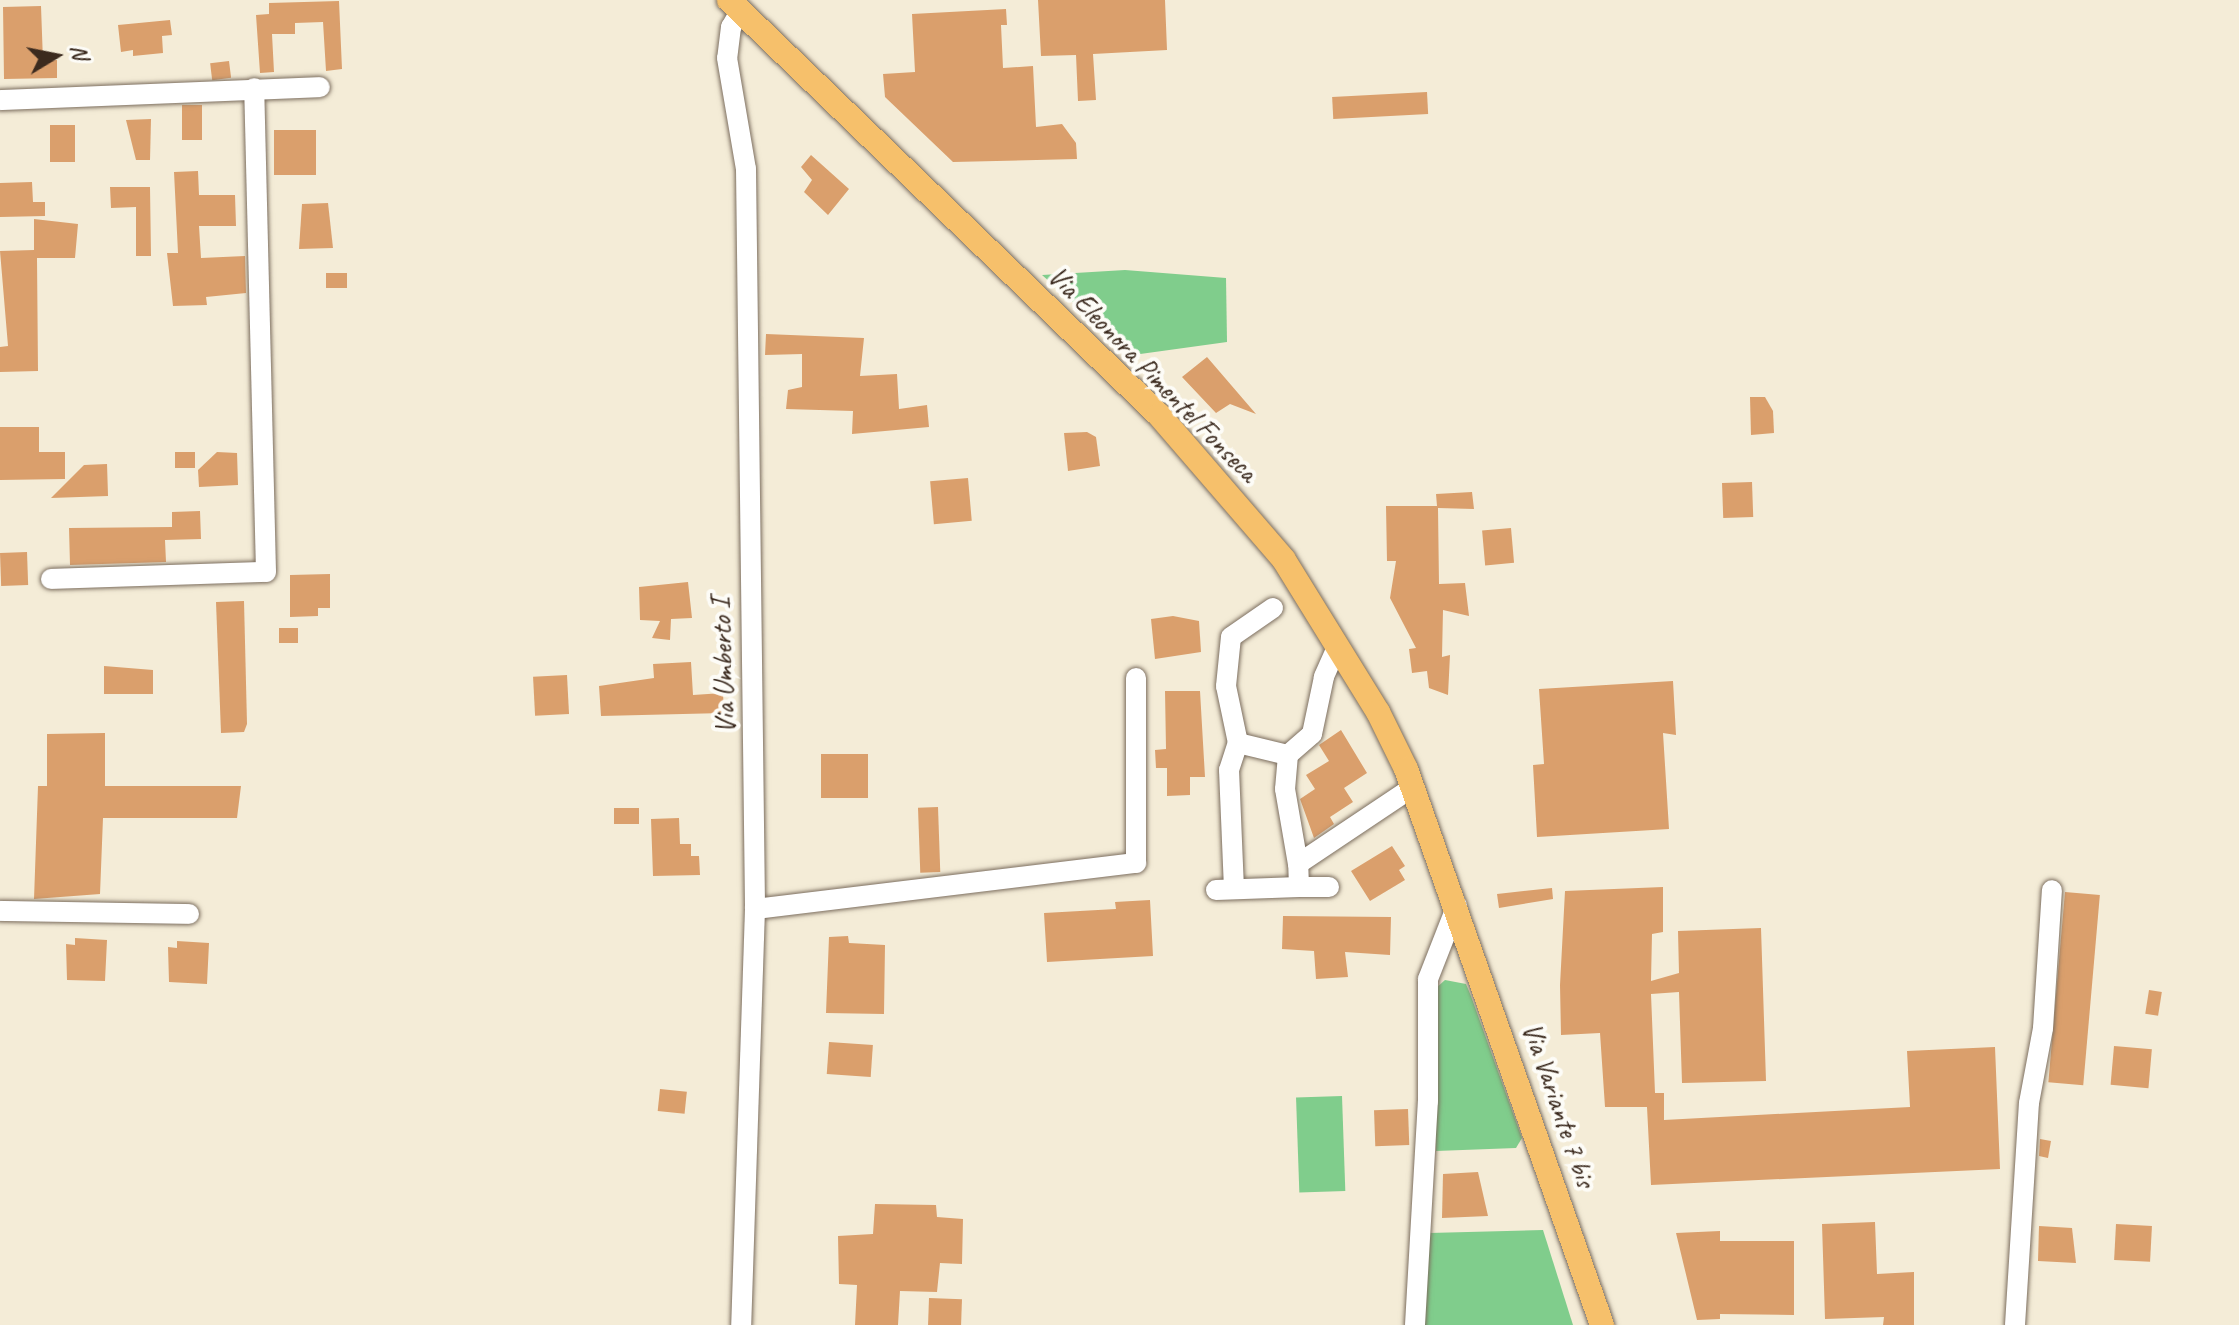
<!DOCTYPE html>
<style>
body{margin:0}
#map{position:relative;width:2239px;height:1325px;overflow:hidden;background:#f4ecd7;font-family:Caveat,sans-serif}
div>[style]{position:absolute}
.green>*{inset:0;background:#80cd8c;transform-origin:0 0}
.building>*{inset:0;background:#da9f6c;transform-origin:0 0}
.roads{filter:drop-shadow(0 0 2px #7c6e5f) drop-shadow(0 0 2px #7c6e5f)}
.minor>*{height:20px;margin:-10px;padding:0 10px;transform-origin:10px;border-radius:10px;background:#fff}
.major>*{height:24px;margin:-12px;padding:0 12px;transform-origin:12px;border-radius:12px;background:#f6c06b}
span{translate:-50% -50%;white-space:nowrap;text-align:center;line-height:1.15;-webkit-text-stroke:8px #fdfcf7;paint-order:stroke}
.street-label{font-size:28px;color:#3b2a1e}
.north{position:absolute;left:16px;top:16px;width:80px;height:80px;-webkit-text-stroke:6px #fdfcf7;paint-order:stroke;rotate:80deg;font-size:22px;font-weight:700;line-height:32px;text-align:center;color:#3b2a1e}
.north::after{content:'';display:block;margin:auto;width:28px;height:36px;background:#3b2a1e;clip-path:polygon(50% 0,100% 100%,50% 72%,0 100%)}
</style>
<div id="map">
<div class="green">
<i style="clip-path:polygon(1125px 270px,1226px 278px,1227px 342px,1133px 355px,1042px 275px)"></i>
<i style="clip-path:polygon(1445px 980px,1466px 984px,1471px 996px,1522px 1138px,1516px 1148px,1436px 1151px,1435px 989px)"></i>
<i style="left:1342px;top:1096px;width:95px;height:46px;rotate:88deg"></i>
<i style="clip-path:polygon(1543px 1230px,1573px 1325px,1423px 1325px,1429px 1233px)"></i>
</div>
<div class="building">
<i style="clip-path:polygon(1038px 0,1165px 0,1167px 50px,1093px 54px,1096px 100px,1078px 101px,1076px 55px,1041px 56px)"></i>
<i style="clip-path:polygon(339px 1px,342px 69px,326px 71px,323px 22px,295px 23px,295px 34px,272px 34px,274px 72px,260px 73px,256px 15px,269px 14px,269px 3px)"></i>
<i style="clip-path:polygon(41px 6px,43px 61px,57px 60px,57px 78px,4px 79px,3px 7px)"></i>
<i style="clip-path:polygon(1006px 9px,1007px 25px,1001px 25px,1003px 68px,1033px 66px,1036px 127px,1062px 124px,1076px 143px,1077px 159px,953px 162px,885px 97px,883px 74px,915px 72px,912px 14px)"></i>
<i style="clip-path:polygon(170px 20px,172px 35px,162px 36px,163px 53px,133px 56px,133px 50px,121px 52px,118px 25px)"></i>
<i style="left:229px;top:61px;width:17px;height:19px;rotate:83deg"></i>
<i style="left:1427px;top:92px;width:22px;height:95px;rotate:87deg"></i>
<i style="left:202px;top:105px;width:35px;height:20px;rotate:90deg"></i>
<i style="clip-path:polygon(151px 119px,150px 160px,136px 160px,126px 120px)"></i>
<i style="left:50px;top:125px;width:25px;height:37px"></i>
<i style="left:274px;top:130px;width:42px;height:45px"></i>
<i style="clip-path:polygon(811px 155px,849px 189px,828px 215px,804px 192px,812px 180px,801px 167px)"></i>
<i style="clip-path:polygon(198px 171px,199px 195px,235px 195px,236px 226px,199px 226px,201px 258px,245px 256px,246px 293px,206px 297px,207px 305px,173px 306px,167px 253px,178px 253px,174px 172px)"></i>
<i style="clip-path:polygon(32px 182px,33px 202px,45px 202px,45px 216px,0 217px,0 183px)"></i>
<i style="clip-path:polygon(110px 187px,150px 187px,151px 256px,136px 256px,136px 207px,111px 208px)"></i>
<i style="clip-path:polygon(328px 203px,333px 248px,299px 249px,302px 204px)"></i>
<i style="clip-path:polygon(34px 219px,78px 224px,75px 258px,37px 258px,38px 371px,0 372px,0 347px,8px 346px,0 251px,34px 250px)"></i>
<i style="left:326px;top:273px;width:21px;height:15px"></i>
<i style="clip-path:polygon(766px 334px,864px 338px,860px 376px,897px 374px,899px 409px,927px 405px,929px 427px,852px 434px,853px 411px,786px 409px,788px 390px,802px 387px,802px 354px,765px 355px)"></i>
<i style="clip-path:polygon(1207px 357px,1256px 414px,1230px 404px,1216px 413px,1182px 377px)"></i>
<i style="clip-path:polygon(1750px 397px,1765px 397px,1773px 411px,1774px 433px,1751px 435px)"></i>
<i style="clip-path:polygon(0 427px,39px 427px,39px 452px,65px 452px,65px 479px,0 480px)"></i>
<i style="clip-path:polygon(1087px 432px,1096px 437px,1100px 466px,1068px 471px,1064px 433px)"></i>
<i style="left:195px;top:452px;width:16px;height:20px;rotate:90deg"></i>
<i style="clip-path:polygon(217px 452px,237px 453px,238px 485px,199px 487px,198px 470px)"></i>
<i style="clip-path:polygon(107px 464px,108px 496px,51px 498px,84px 465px)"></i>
<i style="left:968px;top:478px;width:43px;height:38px;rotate:85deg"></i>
<i style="left:1752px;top:482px;width:35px;height:30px;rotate:88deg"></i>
<i style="clip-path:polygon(1472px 492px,1474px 509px,1438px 508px,1439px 584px,1465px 583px,1469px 616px,1443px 610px,1442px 657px,1450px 655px,1448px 695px,1429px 688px,1427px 671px,1412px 673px,1409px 649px,1416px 648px,1390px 598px,1396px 561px,1387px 561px,1386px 506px,1437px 506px,1436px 494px)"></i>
<i style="clip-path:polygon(200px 511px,201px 539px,165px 540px,166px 562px,70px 565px,69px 528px,172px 527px,172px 512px)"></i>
<i style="left:1511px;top:528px;width:35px;height:29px;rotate:85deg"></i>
<i style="left:27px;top:552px;width:33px;height:27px;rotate:88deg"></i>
<i style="clip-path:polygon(330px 574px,330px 608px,318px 608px,318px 616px,290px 617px,290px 575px)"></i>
<i style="clip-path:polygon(688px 582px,692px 618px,671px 619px,670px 640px,652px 638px,660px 621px,640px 620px,639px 587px)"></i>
<i style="clip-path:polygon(244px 601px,247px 724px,244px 732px,221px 733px,216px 602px)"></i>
<i style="clip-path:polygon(1173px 616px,1199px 621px,1201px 652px,1155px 659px,1151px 619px)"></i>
<i style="left:298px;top:628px;width:15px;height:19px;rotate:90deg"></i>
<i style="clip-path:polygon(691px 662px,693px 695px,723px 693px,724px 713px,601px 716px,599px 686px,654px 678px,653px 664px)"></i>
<i style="clip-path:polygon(104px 666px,153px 670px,153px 694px,104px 694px)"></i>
<i style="left:567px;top:675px;width:39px;height:34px;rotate:87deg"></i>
<i style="clip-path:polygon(1673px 681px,1676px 735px,1663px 733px,1669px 829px,1537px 837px,1533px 765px,1544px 764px,1539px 689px)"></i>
<i style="clip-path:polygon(1165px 691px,1200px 691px,1205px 777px,1190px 777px,1190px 795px,1167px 796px,1167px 768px,1156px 768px,1155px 750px,1166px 749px)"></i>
<i style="clip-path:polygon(1341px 730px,1367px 773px,1344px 788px,1353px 802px,1330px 817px,1334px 824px,1314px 838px,1300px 799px,1315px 789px,1306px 775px,1329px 761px,1319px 745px)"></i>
<i style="clip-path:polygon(105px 733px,105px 786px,241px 786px,237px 818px,103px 818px,100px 894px,34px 899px,38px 786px,47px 786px,47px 734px)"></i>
<i style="left:821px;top:754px;width:47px;height:44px"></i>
<i style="left:938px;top:807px;width:65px;height:20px;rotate:88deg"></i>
<i style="left:614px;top:808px;width:25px;height:16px"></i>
<i style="clip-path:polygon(679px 818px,680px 844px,691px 844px,691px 856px,699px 856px,700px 875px,653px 876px,651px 819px)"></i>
<i style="clip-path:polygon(1392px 846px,1405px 866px,1399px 870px,1405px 880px,1370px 901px,1351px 871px)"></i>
<i style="clip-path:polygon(1663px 887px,1663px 932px,1652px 934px,1651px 981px,1679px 973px,1678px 931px,1761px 928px,1766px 1081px,1682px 1083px,1679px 992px,1651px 994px,1655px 1093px,1664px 1093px,1664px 1120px,1910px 1107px,1907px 1051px,1995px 1047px,2000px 1169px,1651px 1185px,1647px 1107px,1605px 1107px,1600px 1033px,1561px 1035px,1560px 985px,1565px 891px)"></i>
<i style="clip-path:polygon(1552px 888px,1553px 899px,1499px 908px,1497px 894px)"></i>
<i style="left:2065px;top:892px;width:35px;height:191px;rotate:5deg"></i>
<i style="clip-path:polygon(1150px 900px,1153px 956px,1047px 962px,1044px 913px,1116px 909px,1115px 902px)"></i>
<i style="clip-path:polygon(1283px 916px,1391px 917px,1390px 955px,1345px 952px,1348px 977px,1316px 979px,1314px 951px,1282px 949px)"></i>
<i style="clip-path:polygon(848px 936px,849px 943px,885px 945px,884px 1014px,826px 1013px,829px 937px)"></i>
<i style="clip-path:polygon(75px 938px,107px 940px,105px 981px,67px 980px,66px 944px,75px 945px)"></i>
<i style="clip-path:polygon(177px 941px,209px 943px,207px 984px,169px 982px,168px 947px,177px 948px)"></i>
<i style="left:2149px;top:990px;width:13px;height:24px;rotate:9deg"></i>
<i style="left:829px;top:1042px;width:44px;height:32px;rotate:4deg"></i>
<i style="left:2114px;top:1046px;width:38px;height:39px;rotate:5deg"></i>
<i style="left:660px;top:1089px;width:27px;height:22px;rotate:6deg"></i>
<i style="left:1408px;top:1109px;width:36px;height:34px;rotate:88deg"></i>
<i style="clip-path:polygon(2040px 1139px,2051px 1141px,2048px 1158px,2039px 1156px)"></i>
<i style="clip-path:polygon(1478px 1172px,1488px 1216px,1442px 1218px,1443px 1174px)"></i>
<i style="clip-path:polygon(875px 1204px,936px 1205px,937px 1217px,963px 1219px,962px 1264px,940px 1263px,937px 1292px,900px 1291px,898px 1325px,855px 1325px,857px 1285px,839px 1284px,838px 1236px,873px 1234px)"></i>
<i style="clip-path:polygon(1875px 1222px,1877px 1274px,1914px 1272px,1914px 1325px,1883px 1325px,1884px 1317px,1825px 1319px,1822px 1224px)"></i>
<i style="left:2116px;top:1224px;width:36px;height:36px;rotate:3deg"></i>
<i style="clip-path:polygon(2039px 1226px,2072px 1228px,2076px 1263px,2038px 1261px)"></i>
<i style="clip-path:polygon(1720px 1231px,1720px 1241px,1794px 1241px,1794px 1315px,1720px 1314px,1720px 1319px,1697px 1320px,1676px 1233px)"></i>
<i style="left:929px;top:1298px;width:33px;height:27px;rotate:2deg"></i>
</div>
<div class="roads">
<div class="minor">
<i style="left:741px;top:10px;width:20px;rotate:120deg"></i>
<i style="left:731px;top:27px;width:31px;rotate:97deg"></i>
<i style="left:727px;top:58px;width:113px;rotate:80.3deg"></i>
<i style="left:746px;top:169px;width:740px;rotate:89.3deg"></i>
<i style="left:755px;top:909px;width:416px;rotate:91.9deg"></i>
<i style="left:0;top:100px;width:320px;rotate:-2.3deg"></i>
<i style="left:51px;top:579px;width:215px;rotate:-1.9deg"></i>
<i style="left:266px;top:572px;width:484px;rotate:-91.4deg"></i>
<i style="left:1338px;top:645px;width:35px;rotate:114deg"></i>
<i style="left:1324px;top:677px;width:58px;rotate:101.9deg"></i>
<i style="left:1312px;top:734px;width:32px;rotate:139deg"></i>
<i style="left:1288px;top:755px;width:34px;rotate:95deg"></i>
<i style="left:1285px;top:789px;width:76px;rotate:80.2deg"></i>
<i style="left:1298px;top:864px;width:138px;rotate:-33.8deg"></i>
<i style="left:1238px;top:743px;width:58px;rotate:-101.9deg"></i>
<i style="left:1226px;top:686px;width:49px;rotate:-84.2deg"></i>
<i style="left:1231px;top:637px;width:51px;rotate:-34.6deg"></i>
<i style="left:1299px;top:887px;width:30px"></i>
<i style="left:1234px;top:889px;width:119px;rotate:-92.4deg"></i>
<i style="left:1229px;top:770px;width:28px;rotate:-72deg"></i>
<i style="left:1238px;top:743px;width:51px;rotate:13.5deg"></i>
<i style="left:1216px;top:890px;width:83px;rotate:-2.1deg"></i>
<i style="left:1299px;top:887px;width:23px;rotate:-92deg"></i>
<i style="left:755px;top:909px;width:384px;rotate:-6.9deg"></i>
<i style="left:1136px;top:863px;width:185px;rotate:-90deg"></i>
<i style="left:0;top:911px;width:189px;rotate:0.9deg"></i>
<i style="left:1415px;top:1325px;width:224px;rotate:-86.7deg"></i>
<i style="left:1428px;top:1101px;width:122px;rotate:-90deg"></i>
<i style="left:1428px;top:979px;width:79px;rotate:-68.6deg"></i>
<i style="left:2015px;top:1325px;width:222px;rotate:-86.4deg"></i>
<i style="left:2029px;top:1103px;width:76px;rotate:-79.4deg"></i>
<i style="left:2043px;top:1028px;width:138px;rotate:-86.3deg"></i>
</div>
<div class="major">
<i style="left:729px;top:0;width:598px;rotate:43.98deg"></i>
<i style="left:1159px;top:415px;width:191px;rotate:49.2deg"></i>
<i style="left:1284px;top:560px;width:179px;rotate:58.3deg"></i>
<i style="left:1378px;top:712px;width:64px;rotate:63.8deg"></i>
<i style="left:1406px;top:769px;width:590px;rotate:70.58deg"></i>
</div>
</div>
<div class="street-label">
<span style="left:1153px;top:374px;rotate:46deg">Via Eleonora Pimentel Fonseca</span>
<span style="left:723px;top:666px;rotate:-92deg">Via Umberto I</span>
<span style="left:1559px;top:1105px;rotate:71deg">Via Variante 7 bis</span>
</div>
<div class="north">N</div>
</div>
